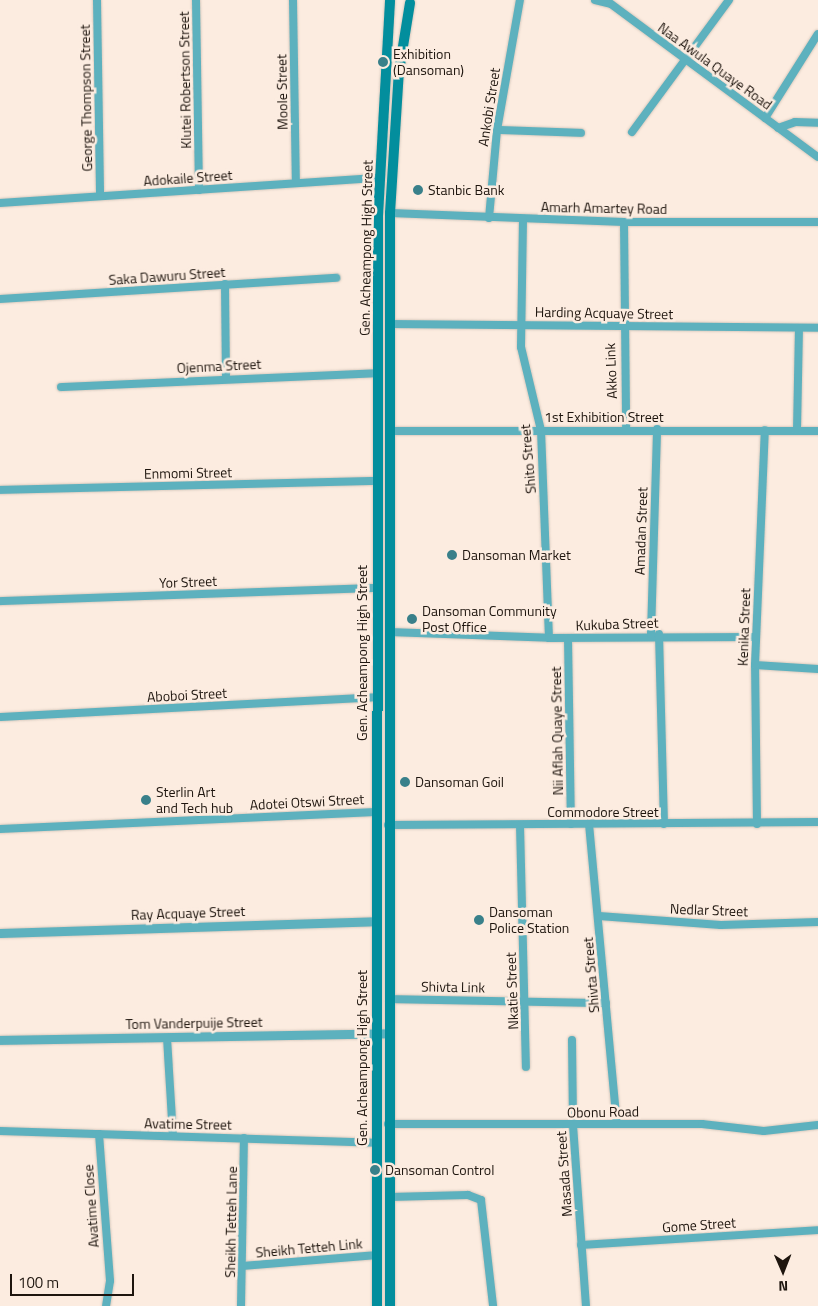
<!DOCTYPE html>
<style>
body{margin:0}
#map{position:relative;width:818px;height:1306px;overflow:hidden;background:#fcece0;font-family:"Titillium Web",sans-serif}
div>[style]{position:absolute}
.roads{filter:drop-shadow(0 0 1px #d8cabe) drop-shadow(0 0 1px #d8cabe)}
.minor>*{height:8px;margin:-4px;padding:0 4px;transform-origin:4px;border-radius:4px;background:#5db1be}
.tertiary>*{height:9px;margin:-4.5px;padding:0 4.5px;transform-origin:4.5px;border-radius:4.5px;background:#5db1be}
.secondary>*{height:10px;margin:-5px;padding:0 5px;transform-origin:5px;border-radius:5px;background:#038e9d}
.dots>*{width:14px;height:14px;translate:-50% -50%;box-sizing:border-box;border:2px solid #fcece0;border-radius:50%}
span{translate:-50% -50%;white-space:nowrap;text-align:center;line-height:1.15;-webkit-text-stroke:5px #fcece0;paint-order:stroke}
.poi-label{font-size:14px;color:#1e150e}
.left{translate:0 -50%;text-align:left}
.street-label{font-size:14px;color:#1e150e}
.north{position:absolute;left:758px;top:1246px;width:50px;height:50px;-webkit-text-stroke:4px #fcece0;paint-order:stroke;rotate:179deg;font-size:14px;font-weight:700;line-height:20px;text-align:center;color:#1e150e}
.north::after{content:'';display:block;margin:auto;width:18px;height:22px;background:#1e150e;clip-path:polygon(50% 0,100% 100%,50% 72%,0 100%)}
.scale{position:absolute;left:10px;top:1274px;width:124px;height:22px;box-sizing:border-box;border:2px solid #1e150e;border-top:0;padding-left:6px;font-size:15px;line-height:18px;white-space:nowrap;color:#1e150e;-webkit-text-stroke:4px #fcece0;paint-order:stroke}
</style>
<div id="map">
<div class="roads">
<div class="minor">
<i style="left:97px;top:0;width:196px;rotate:89.1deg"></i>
<i style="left:196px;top:0;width:190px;rotate:89.1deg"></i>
<i style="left:293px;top:0;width:183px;rotate:89.1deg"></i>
<i style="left:595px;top:0;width:16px;rotate:14deg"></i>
<i style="left:611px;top:4px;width:257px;rotate:36.5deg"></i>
<i style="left:765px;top:118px;width:99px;rotate:-57.8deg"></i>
<i style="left:778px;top:128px;width:18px;rotate:-19deg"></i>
<i style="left:795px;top:122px;width:23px;rotate:2deg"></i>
<i style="left:497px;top:130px;width:84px;rotate:2deg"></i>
<i style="left:632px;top:132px;width:164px;rotate:-53.7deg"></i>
<i style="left:0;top:203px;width:380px;rotate:-3.8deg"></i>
<i style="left:390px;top:213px;width:234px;rotate:2.2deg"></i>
<i style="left:624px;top:222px;width:194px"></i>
<i style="left:489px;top:218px;width:88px;rotate:-84.8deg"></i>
<i style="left:497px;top:130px;width:132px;rotate:-80deg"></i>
<i style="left:523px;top:219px;width:128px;rotate:90.9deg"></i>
<i style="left:521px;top:347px;width:85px;rotate:76.5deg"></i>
<i style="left:541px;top:430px;width:208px;rotate:87.8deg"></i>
<i style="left:624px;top:222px;width:207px;rotate:89.4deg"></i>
<i style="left:225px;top:284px;width:93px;rotate:89.4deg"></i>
<i style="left:0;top:299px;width:337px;rotate:-3.6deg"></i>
<i style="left:391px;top:324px;width:427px;rotate:0.5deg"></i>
<i style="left:61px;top:387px;width:317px;rotate:-2.5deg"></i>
<i style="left:390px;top:431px;width:428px"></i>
<i style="left:797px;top:431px;width:103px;rotate:-88.9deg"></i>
<i style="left:0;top:490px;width:377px;rotate:-1.4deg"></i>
<i style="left:0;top:601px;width:376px;rotate:-2deg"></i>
<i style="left:389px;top:632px;width:160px;rotate:2.1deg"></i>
<i style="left:549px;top:638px;width:207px;rotate:-0.3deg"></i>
<i style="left:651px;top:634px;width:205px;rotate:-88.3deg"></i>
<i style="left:659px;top:634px;width:190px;rotate:88.5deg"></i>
<i style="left:568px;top:638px;width:186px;rotate:89.1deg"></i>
<i style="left:755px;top:665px;width:63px;rotate:3.6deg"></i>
<i style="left:0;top:717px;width:377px;rotate:-3deg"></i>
<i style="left:589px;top:824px;width:301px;rotate:84.7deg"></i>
<i style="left:757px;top:824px;width:159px;rotate:-90.7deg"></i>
<i style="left:755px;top:665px;width:235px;rotate:-87.6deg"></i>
<i style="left:388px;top:825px;width:430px;rotate:-0.4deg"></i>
<i style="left:520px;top:825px;width:242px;rotate:88.6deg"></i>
<i style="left:0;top:829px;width:376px;rotate:-2.6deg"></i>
<i style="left:599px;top:916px;width:122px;rotate:4.2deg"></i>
<i style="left:721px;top:925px;width:97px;rotate:-1.8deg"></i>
<i style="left:389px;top:999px;width:217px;rotate:1.1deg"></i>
<i style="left:167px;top:1038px;width:98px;rotate:86.5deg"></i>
<i style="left:572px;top:1040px;width:85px;rotate:89.3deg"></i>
<i style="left:573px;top:1125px;width:181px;rotate:85.9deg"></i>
<i style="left:388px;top:1124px;width:314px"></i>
<i style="left:702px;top:1124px;width:62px;rotate:6.4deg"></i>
<i style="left:764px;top:1131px;width:54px;rotate:-6.3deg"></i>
<i style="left:0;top:1131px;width:376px;rotate:1.8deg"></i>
<i style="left:99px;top:1134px;width:147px;rotate:85.7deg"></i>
<i style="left:110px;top:1281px;width:25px;rotate:99deg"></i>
<i style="left:389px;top:1197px;width:79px;rotate:-1.5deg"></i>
<i style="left:468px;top:1195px;width:14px;rotate:21deg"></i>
<i style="left:481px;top:1200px;width:107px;rotate:83.5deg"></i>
<i style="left:581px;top:1245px;width:237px;rotate:-3.6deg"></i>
<i style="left:243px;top:1266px;width:134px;rotate:-4.7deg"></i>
<i style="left:241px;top:1306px;width:168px;rotate:-89deg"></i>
</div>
<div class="tertiary">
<i style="left:0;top:933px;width:376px;rotate:-1.8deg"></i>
<i style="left:0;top:1040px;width:388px;rotate:-1deg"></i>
</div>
<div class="secondary">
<i style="left:377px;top:1306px;width:1090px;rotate:-89.95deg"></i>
<i style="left:378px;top:216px;width:216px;rotate:-86.8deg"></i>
<i style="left:390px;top:1306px;width:1093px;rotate:-90deg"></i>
<i style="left:390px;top:213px;width:142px;rotate:-86.4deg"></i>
<i style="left:399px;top:71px;width:69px;rotate:-80.8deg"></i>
</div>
</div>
<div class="dots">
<i style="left:383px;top:62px;background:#39808a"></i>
<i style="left:418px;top:190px;background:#39808a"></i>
<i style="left:452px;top:555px;background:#39808a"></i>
<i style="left:412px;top:619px;background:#39808a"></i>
<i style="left:405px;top:782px;background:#39808a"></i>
<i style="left:146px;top:800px;background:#39808a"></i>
<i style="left:479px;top:920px;background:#39808a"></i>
<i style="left:375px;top:1170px;background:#39808a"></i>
</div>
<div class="poi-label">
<span class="left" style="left:393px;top:62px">Exhibition<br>(Dansoman)</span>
<span class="left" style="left:428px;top:190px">Stanbic Bank</span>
<span class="left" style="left:462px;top:555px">Dansoman Market</span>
<span class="left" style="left:422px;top:619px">Dansoman Community<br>Post Office</span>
<span class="left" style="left:415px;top:782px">Dansoman Goil</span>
<span class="left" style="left:156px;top:800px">Sterlin Art<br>and Tech hub</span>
<span class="left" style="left:489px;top:920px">Dansoman<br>Police Station</span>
<span class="left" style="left:385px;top:1170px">Dansoman Control</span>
</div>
<div class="street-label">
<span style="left:715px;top:66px;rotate:36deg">Naa Awula Quaye Road</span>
<span style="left:185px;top:80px;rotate:-91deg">Klutei Robertson Street</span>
<span style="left:282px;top:92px;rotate:-91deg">Moole Street</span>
<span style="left:86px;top:98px;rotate:-91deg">George Thompson Street</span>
<span style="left:489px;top:107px;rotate:-81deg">Ankobi Street</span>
<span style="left:188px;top:178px;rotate:-4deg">Adokaile Street</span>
<span style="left:604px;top:208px;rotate:1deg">Amarh Amartey Road</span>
<span style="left:366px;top:248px;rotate:-89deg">Gen. Acheampong High Street</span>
<span style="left:167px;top:276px;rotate:-4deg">Saka Dawuru Street</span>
<span style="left:604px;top:313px;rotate:1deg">Harding Acquaye Street</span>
<span style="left:219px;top:366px;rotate:-3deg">Ojenma Street</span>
<span style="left:611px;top:371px;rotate:-92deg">Akko Link</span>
<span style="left:604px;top:417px">1st Exhibition Street</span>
<span style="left:528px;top:459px;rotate:-95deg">Shito Street</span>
<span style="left:188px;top:473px;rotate:-1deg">Enmomi Street</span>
<span style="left:641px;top:531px;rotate:-88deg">Amadan Street</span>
<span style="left:188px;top:582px;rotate:-2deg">Yor Street</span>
<span style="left:617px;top:624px;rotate:-2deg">Kukuba Street</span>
<span style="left:744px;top:627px;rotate:-88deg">Kenika Street</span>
<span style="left:362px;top:653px;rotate:-90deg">Gen. Acheampong High Street</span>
<span style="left:187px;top:695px;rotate:-3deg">Aboboi Street</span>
<span style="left:557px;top:731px;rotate:-91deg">Nii Aflah Quaye Street</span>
<span style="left:307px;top:802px;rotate:-3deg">Adotei Otswi Street</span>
<span style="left:603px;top:812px">Commodore Street</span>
<span style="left:709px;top:910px;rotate:2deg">Nedlar Street</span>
<span style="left:188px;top:913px;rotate:-2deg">Ray Acquaye Street</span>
<span style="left:591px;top:975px;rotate:-95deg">Shivta Street</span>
<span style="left:453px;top:987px;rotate:1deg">Shivta Link</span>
<span style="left:512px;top:991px;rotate:-92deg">Nkatie Street</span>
<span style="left:194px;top:1023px;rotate:-1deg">Tom Vanderpuije Street</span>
<span style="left:362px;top:1058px;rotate:-90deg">Gen. Acheampong High Street</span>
<span style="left:603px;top:1112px;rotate:-1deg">Obonu Road</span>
<span style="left:188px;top:1124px;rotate:1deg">Avatime Street</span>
<span style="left:564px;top:1174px;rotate:-94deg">Masada Street</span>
<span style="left:91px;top:1206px;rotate:-94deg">Avatime Close</span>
<span style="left:231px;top:1222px;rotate:-89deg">Sheikh Tetteh Lane</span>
<span style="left:699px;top:1225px;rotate:-4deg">Gome Street</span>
<span style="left:309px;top:1248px;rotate:-5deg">Sheikh Tetteh Link</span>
</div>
<div class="north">N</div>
<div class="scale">100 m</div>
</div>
